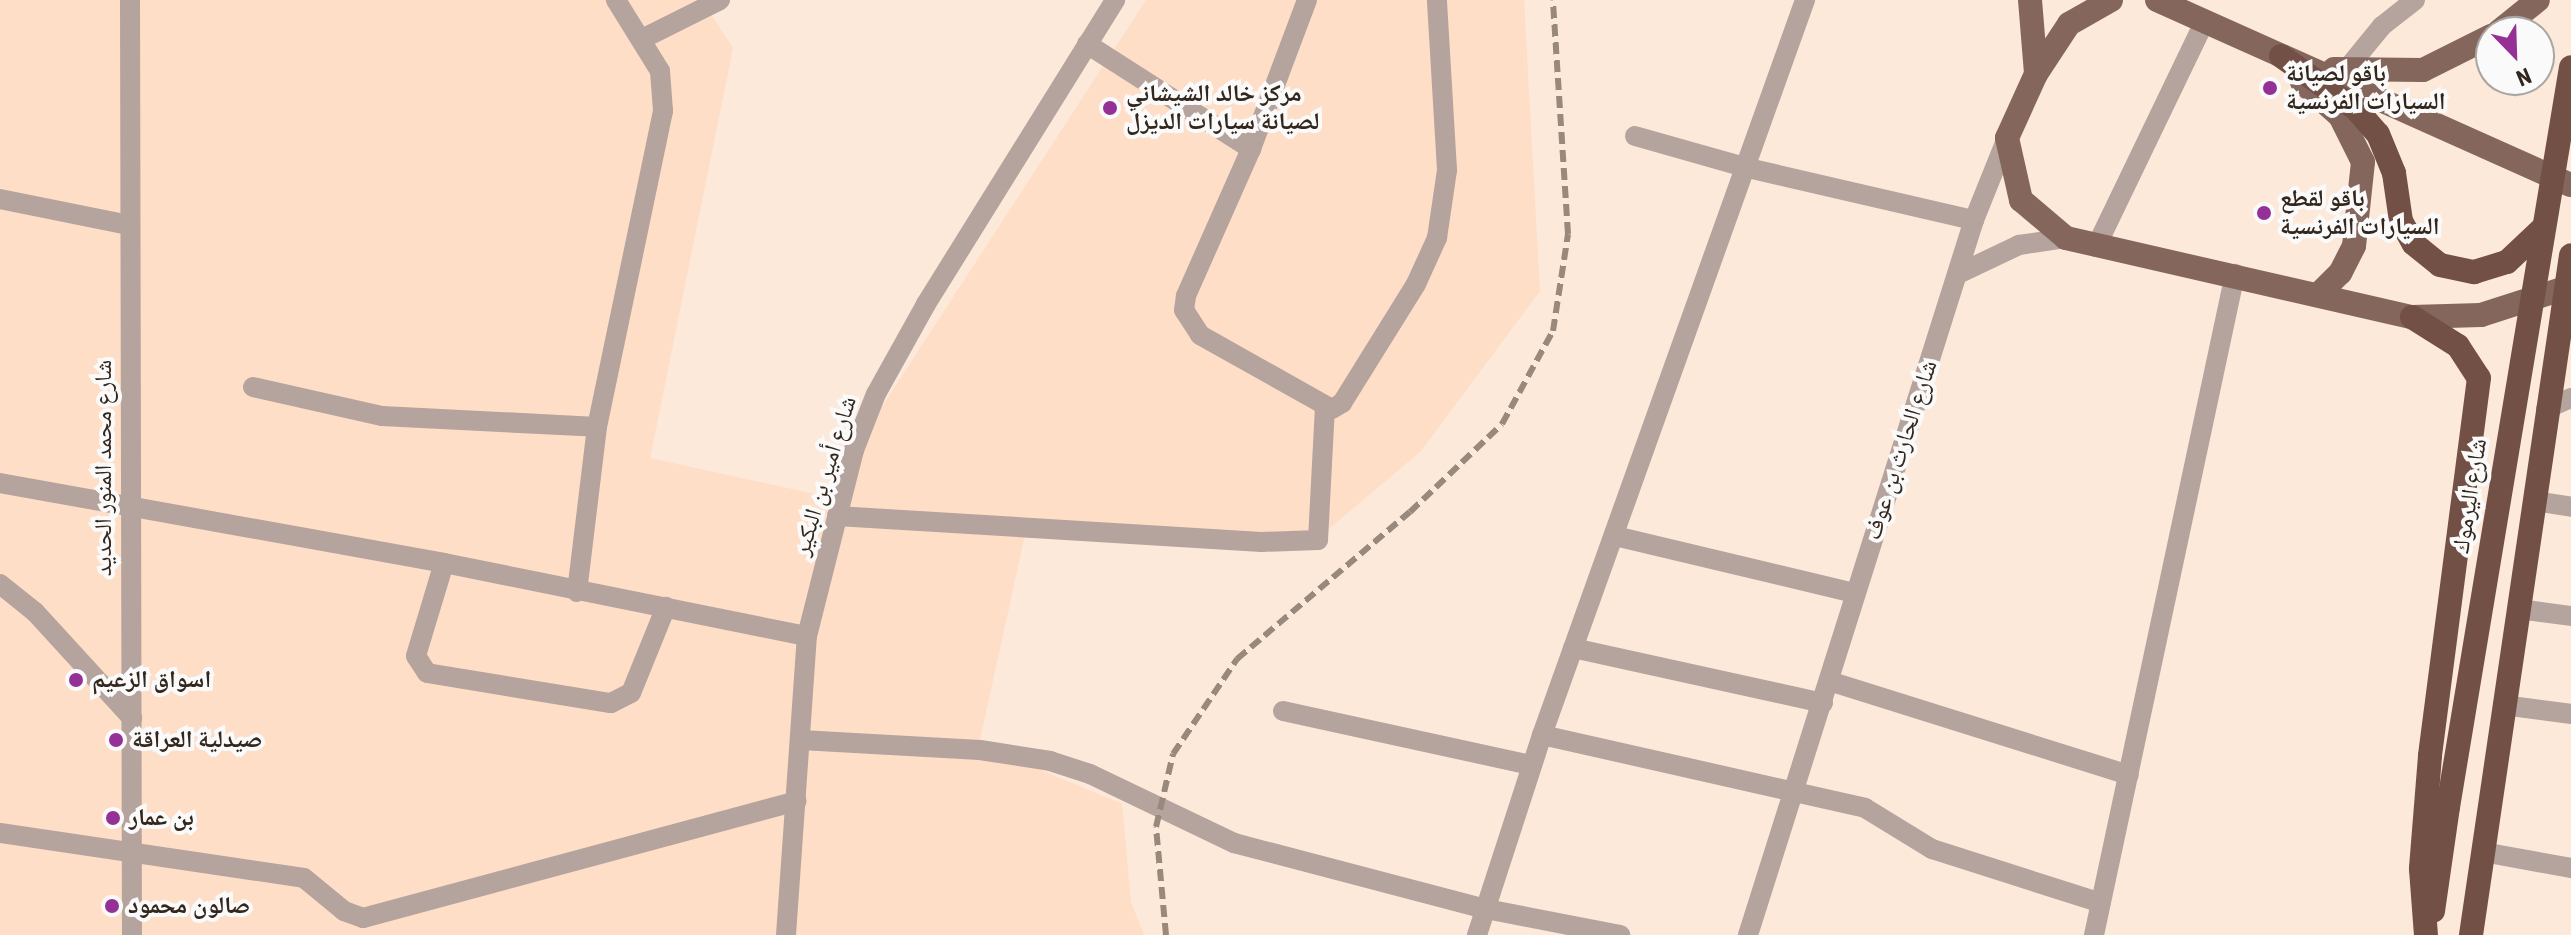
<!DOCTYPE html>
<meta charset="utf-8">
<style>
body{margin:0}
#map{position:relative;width:2571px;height:935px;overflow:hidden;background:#fce9d9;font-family:"Roboto Condensed","Noto Naskh Arabic",sans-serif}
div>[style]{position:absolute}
.built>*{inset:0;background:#fedec6}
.minor>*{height:20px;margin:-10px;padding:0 10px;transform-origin:10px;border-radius:10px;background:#b5a39d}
.major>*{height:24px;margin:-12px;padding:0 12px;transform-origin:12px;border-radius:12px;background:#84665c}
.highway>*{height:24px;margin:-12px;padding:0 12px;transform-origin:12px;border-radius:12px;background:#735045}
.rail>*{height:6px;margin-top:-3px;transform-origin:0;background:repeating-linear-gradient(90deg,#99897c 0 12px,transparent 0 18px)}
.highway-bridge>*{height:24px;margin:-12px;padding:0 12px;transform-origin:12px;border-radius:12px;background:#735045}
.dots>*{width:22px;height:22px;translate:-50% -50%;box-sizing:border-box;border:4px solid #fafafa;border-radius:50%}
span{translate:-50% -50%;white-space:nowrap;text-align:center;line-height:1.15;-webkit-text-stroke:8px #fafafa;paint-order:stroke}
.poi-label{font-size:24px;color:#33271d;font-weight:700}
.left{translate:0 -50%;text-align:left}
.street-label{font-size:24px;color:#33271d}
.north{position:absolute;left:2475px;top:16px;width:80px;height:80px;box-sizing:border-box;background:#fafafa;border:2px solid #aaa6a2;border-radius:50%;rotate:157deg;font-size:22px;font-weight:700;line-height:32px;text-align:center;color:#33271d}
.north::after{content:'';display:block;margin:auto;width:28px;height:36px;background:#953096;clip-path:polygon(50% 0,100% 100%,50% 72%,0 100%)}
</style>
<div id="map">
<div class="built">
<i style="clip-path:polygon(0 0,702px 0,733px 48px,650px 458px,824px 496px,1146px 0,1524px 0,1540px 291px,1421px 451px,1323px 534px,1026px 530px,979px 744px,1122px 804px,1131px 902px,1144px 935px,0 935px)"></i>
</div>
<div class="minor">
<i style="left:130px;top:0;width:935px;rotate:89.88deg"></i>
<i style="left:1307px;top:0;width:159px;rotate:110.6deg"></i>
<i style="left:1251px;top:149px;width:161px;rotate:113.9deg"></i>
<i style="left:1186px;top:296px;width:14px;rotate:98deg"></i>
<i style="left:1184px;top:310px;width:30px;rotate:57deg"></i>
<i style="left:1200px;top:335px;width:151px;rotate:29.3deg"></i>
<i style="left:1332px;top:409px;width:12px;rotate:-31deg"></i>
<i style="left:1342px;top:403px;width:140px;rotate:-58.1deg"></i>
<i style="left:1416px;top:284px;width:51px;rotate:-65.5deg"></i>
<i style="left:1437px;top:238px;width:69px;rotate:-81.6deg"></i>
<i style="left:1447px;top:170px;width:170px;rotate:-93.4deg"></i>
<i style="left:644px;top:38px;width:85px;rotate:-26.6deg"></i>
<i style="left:1087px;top:44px;width:195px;rotate:32.6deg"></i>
<i style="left:2346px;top:70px;width:57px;rotate:-50.7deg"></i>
<i style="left:2382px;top:26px;width:42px;rotate:-38.2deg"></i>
<i style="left:1635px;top:136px;width:117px;rotate:15.8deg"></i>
<i style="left:1748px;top:168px;width:232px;rotate:13deg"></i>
<i style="left:0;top:199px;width:132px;rotate:11.4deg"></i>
<i style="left:2096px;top:247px;width:251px;rotate:-64.3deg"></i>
<i style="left:1958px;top:274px;width:68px;rotate:-25.4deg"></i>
<i style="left:2019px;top:245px;width:48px;rotate:-8.5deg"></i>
<i style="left:253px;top:387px;width:132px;rotate:12.7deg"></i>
<i style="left:382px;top:416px;width:215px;rotate:2.9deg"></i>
<i style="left:2546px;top:409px;width:27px;rotate:-24deg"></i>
<i style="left:0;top:483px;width:451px;rotate:10.2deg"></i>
<i style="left:444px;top:563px;width:370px;rotate:11.4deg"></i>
<i style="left:2535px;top:501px;width:36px;rotate:9deg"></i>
<i style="left:837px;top:516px;width:425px;rotate:3.5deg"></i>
<i style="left:1261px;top:542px;width:57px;rotate:-2deg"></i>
<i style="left:1318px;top:540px;width:133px;rotate:-87deg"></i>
<i style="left:1615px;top:536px;width:247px;rotate:13.4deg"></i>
<i style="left:444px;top:563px;width:97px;rotate:106.8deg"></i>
<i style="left:416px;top:656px;width:20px;rotate:57deg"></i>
<i style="left:427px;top:673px;width:186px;rotate:9.3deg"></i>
<i style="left:611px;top:703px;width:22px;rotate:-27deg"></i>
<i style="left:631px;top:693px;width:93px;rotate:-67.9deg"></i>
<i style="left:0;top:584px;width:45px;rotate:38.7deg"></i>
<i style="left:35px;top:612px;width:144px;rotate:47.5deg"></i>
<i style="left:577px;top:592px;width:166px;rotate:-83.1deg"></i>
<i style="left:597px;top:427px;width:323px;rotate:-78.2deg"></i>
<i style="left:663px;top:111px;width:40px;rotate:-94.3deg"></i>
<i style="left:660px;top:71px;width:84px;rotate:-121.8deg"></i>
<i style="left:2518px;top:609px;width:53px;rotate:7.5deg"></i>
<i style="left:1573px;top:648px;width:256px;rotate:12.4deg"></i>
<i style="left:1829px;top:681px;width:314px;rotate:17.4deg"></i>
<i style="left:2503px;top:705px;width:69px;rotate:7.5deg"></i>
<i style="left:1283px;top:711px;width:254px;rotate:12.3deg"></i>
<i style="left:1542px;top:735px;width:331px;rotate:12.7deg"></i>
<i style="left:1865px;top:808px;width:79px;rotate:31.5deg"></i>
<i style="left:1932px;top:849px;width:177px;rotate:17.7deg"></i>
<i style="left:801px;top:740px;width:179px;rotate:3.2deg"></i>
<i style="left:980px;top:750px;width:71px;rotate:8.9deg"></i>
<i style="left:1050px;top:761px;width:42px;rotate:18deg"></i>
<i style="left:1090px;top:774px;width:160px;rotate:25.6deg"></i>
<i style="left:1234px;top:843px;width:255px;rotate:14.7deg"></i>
<i style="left:1481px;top:908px;width:142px;rotate:11deg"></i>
<i style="left:0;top:833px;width:307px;rotate:8.4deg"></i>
<i style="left:304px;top:878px;width:52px;rotate:39.5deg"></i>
<i style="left:344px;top:911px;width:20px;rotate:20deg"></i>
<i style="left:363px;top:918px;width:449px;rotate:-15.1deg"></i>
<i style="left:2483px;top:852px;width:89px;rotate:10.3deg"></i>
<i style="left:786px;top:935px;width:300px;rotate:-86deg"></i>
<i style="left:807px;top:636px;width:192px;rotate:-75.8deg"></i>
<i style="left:854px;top:450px;width:60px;rotate:-68.6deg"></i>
<i style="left:876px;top:394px;width:103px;rotate:-60.9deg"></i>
<i style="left:926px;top:304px;width:358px;rotate:-58.1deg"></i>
<i style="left:1477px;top:935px;width:210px;rotate:-72deg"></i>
<i style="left:1542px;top:735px;width:781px;rotate:-70.31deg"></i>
<i style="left:1748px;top:935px;width:750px;rotate:-72.46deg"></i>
<i style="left:1974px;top:220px;width:88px;rotate:-68.1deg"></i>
<i style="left:2094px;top:935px;width:676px;rotate:-77.96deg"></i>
</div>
<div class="major">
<i style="left:2030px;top:0;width:73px;rotate:85.3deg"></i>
<i style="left:2111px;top:0;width:48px;rotate:150.3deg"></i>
<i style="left:2069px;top:24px;width:60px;rotate:123.4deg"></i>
<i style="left:2036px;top:74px;width:70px;rotate:114.4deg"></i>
<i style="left:2007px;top:138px;width:64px;rotate:77.3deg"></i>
<i style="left:2021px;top:200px;width:59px;rotate:40.2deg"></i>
<i style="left:2066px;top:238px;width:355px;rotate:12.9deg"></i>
<i style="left:2412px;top:317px;width:69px;rotate:-1.7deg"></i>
<i style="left:2481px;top:315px;width:88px;rotate:-17.8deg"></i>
<i style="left:2157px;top:0;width:453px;rotate:24.1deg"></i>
<i style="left:2498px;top:32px;width:51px;rotate:-38.7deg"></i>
<i style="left:2334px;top:69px;width:89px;rotate:0.6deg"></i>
<i style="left:2423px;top:70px;width:76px;rotate:-26.6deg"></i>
<i style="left:2302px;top:82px;width:51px;rotate:41.8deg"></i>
<i style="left:2340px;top:116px;width:51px;rotate:63.4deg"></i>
<i style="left:2363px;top:162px;width:84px;rotate:96.1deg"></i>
<i style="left:2354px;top:246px;width:30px;rotate:117deg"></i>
<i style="left:2340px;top:273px;width:27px;rotate:135deg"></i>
</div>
<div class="highway">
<i style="left:2281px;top:56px;width:92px;rotate:35.2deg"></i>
<i style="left:2356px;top:109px;width:33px;rotate:49deg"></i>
<i style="left:2378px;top:134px;width:42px;rotate:67.7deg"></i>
<i style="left:2394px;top:173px;width:49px;rotate:81.7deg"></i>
<i style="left:2401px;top:221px;width:26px;rotate:61deg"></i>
<i style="left:2414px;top:244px;width:33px;rotate:39deg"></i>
<i style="left:2440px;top:265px;width:35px;rotate:12deg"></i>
<i style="left:2474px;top:272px;width:34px;rotate:-17deg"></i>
<i style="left:2507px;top:262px;width:47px;rotate:-43.3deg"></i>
<i style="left:2412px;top:317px;width:54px;rotate:32.2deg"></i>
<i style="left:2458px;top:346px;width:38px;rotate:57deg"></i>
<i style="left:2479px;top:378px;width:381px;rotate:97.4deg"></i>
<i style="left:2430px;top:756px;width:113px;rotate:94.6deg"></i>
<i style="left:2421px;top:869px;width:66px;rotate:85.7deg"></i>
<i style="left:2433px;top:911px;width:105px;rotate:-81.8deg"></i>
<i style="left:2471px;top:935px;width:687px;rotate:-81.63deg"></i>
</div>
<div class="rail">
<i style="left:1166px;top:935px;width:108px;rotate:-95.3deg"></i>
<i style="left:1156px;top:827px;width:75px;rotate:-76.9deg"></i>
<i style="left:1173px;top:754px;width:115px;rotate:-56deg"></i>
<i style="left:1237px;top:659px;width:227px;rotate:-40.4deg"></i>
<i style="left:1410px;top:512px;width:127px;rotate:-43.7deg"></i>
<i style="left:1502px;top:424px;width:106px;rotate:-61.3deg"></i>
<i style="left:1553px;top:331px;width:98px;rotate:-81.2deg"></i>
<i style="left:1568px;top:234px;width:234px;rotate:-93.7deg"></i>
</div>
<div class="highway-bridge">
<i style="left:2448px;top:807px;width:750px;rotate:-80.56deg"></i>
</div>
<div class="dots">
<i style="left:2270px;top:88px;background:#953096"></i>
<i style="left:1110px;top:108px;background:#953096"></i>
<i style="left:2264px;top:213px;background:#953096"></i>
<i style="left:76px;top:680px;background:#953096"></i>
<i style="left:116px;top:740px;background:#953096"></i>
<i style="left:113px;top:818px;background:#953096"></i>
<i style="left:112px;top:906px;background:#953096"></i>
</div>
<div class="poi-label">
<span class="left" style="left:2286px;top:88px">باقو لصيانة<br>السيارات الفرنسية</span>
<span class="left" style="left:1126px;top:108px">مركز خالد الشيشاني<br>لصيانة سيارات الديزل</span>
<span class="left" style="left:2280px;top:213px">باقو لقطع<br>السيارات الفرنسية</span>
<span class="left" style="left:92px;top:680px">اسواق الزعيم</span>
<span class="left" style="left:132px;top:740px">صيدلية العراقة</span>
<span class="left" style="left:129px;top:818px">بن عمار</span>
<span class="left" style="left:128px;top:906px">صالون محمود</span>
</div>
<div class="street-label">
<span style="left:1901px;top:450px;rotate:-72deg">شارع الحارث بن عوف</span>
<span style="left:104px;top:468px;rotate:-90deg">شارع محمد المنور الحديد</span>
<span style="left:825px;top:476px;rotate:-73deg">شارع أمير بن البكير</span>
<span style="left:2470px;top:496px;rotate:-81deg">شارع اليرموك</span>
</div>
<div class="north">N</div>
</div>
